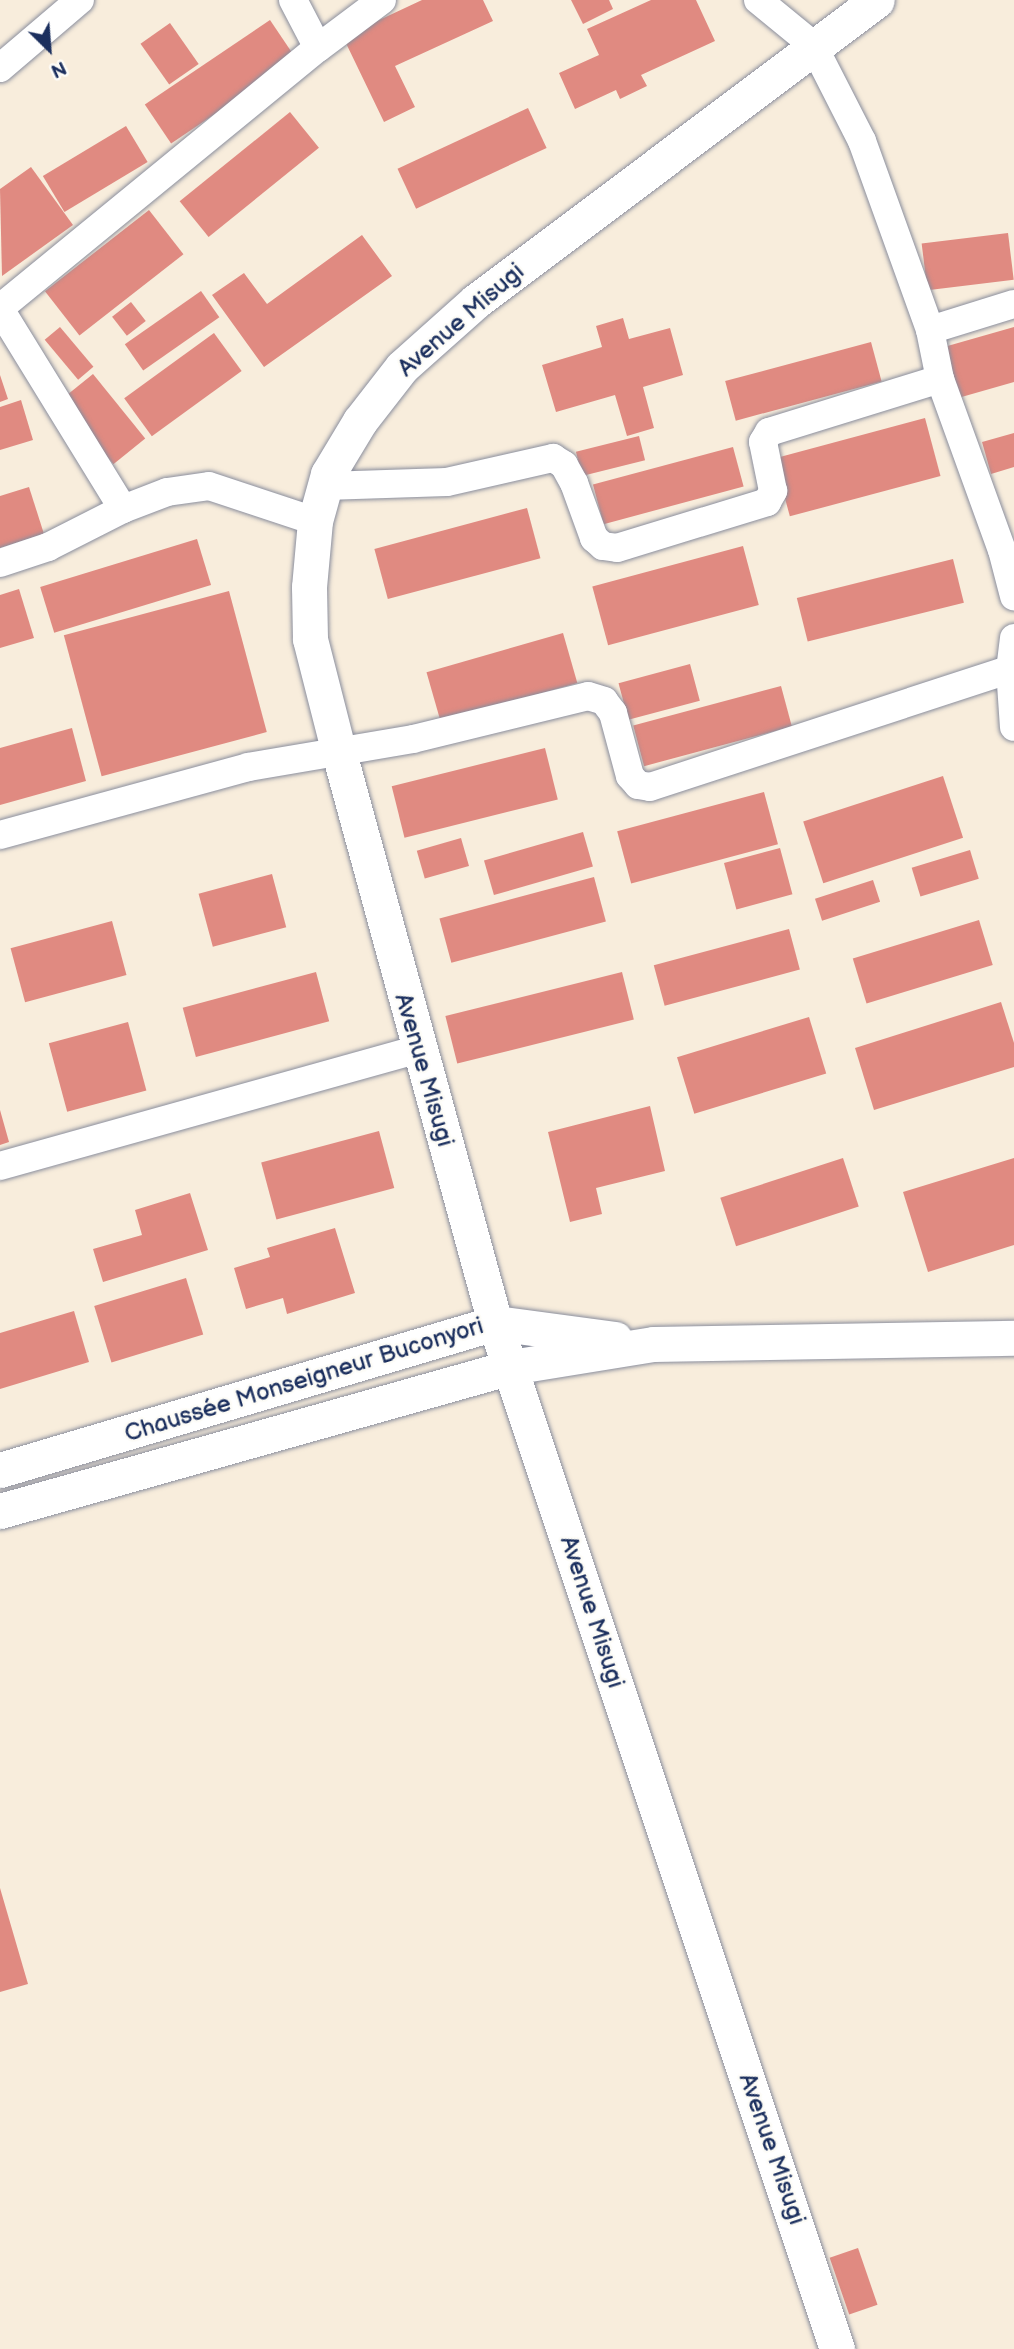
<!DOCTYPE html>
<meta charset="utf-8">
<style>
body{margin:0}
#map{position:relative;width:1014px;height:2349px;overflow:hidden;background:#f8eddc;font-family:"Balsamiq Sans",sans-serif}
div>[style]{position:absolute}
.building>*{inset:0;background:#e08a81;transform-origin:0 0}
.roads{filter:drop-shadow(0 0 2px #8a8e9d) drop-shadow(0 0 2px #8a8e9d)}
.minor>*{height:28px;margin:-14px;padding:0 14px;transform-origin:14px;border-radius:14px;background:#fff}
.tertiary>*{height:35px;margin:-17.5px;padding:0 17.5px;transform-origin:17.5px;border-radius:17.5px;background:#fff}
span{translate:-50% -50%;white-space:nowrap;text-align:center;line-height:1.15;-webkit-text-stroke:5px #fdfcf7;paint-order:stroke}
.street-label{font-size:24px;color:#1b2f5e}
.north{position:absolute;left:14px;top:14px;width:70px;height:70px;-webkit-text-stroke:5px #fdfcf7;paint-order:stroke;rotate:155deg;font-size:19px;font-weight:700;line-height:28px;text-align:center;color:#1b2f5e}
.north::after{content:'';display:block;margin:auto;width:24px;height:32px;background:#1b2f5e;clip-path:polygon(50% 0,100% 100%,50% 72%,0 100%)}
</style>
<div id="map">
<div class="building">
<i style="clip-path:polygon(422px 0,483px 0,493px 21px,395px 66px,415px 107px,384px 122px,343px 37px)"></i>
<i style="clip-path:polygon(571px 0,609px 0,613px 9px,583px 24px)"></i>
<i style="clip-path:polygon(651px 0,696px 0,715px 41px,641px 75px,647px 86px,620px 99px,616px 90px,575px 109px,559px 73px,599px 55px,587px 29px)"></i>
<i style="left:270px;top:20px;width:47px;height:151px;rotate:56deg"></i>
<i style="left:170px;top:23px;width:50px;height:36px;rotate:55deg"></i>
<i style="left:528px;top:108px;width:44px;height:144px;rotate:65deg"></i>
<i style="left:290px;top:112px;width:46px;height:142px;rotate:51deg"></i>
<i style="left:126px;top:126px;width:42px;height:97px;rotate:59deg"></i>
<i style="clip-path:polygon(31px 167px,73px 225px,2px 276px,0 189px)"></i>
<i style="left:149px;top:210px;width:56px;height:132px;rotate:52deg"></i>
<i style="left:1008px;top:233px;width:47px;height:87px;rotate:83deg"></i>
<i style="clip-path:polygon(362px 235px,392px 276px,264px 367px,212px 295px,244px 273px,267px 304px)"></i>
<i style="left:201px;top:291px;width:32px;height:93px;rotate:55deg"></i>
<i style="left:131px;top:302px;width:24px;height:24px;rotate:52deg"></i>
<i style="clip-path:polygon(623px 318px,629px 339px,670px 328px,683px 375px,643px 387px,654px 428px,627px 436px,615px 395px,556px 412px,542px 365px,602px 347px,596px 326px)"></i>
<i style="left:60px;top:327px;width:52px;height:20px;rotate:50deg"></i>
<i style="clip-path:polygon(1014px 327px,1014px 382px,958px 398px,944px 347px)"></i>
<i style="left:214px;top:333px;width:47px;height:111px;rotate:54deg"></i>
<i style="left:871px;top:342px;width:41px;height:151px;rotate:75deg"></i>
<i style="left:93px;top:374px;width:83px;height:41px;rotate:51deg"></i>
<i style="clip-path:polygon(0 375px,8px 399px,0 402px)"></i>
<i style="clip-path:polygon(21px 400px,33px 440px,0 450px,0 407px)"></i>
<i style="left:925px;top:418px;width:60px;height:156px;rotate:75deg"></i>
<i style="clip-path:polygon(1014px 433px,1014px 467px,991px 474px,982px 442px)"></i>
<i style="left:639px;top:436px;width:25px;height:65px;rotate:76deg"></i>
<i style="left:733px;top:447px;width:41px;height:145px;rotate:75deg"></i>
<i style="clip-path:polygon(29px 487px,44px 534px,0 548px,0 496px)"></i>
<i style="left:527px;top:508px;width:52px;height:158px;rotate:75deg"></i>
<i style="left:197px;top:539px;width:48px;height:164px;rotate:73deg"></i>
<i style="left:743px;top:546px;width:61px;height:156px;rotate:75deg"></i>
<i style="left:953px;top:559px;width:45px;height:161px;rotate:76deg"></i>
<i style="clip-path:polygon(19px 589px,34px 638px,0 648px,0 595px)"></i>
<i style="left:229px;top:591px;width:146px;height:171px;rotate:75deg"></i>
<i style="left:563px;top:633px;width:52px;height:142px;rotate:74deg"></i>
<i style="left:690px;top:664px;width:38px;height:74px;rotate:75deg"></i>
<i style="left:781px;top:686px;width:42px;height:153px;rotate:75deg"></i>
<i style="clip-path:polygon(72px 728px,86px 781px,0 805px,0 748px)"></i>
<i style="left:545px;top:748px;width:53px;height:158px;rotate:76deg"></i>
<i style="left:943px;top:776px;width:65px;height:147px;rotate:72deg"></i>
<i style="left:764px;top:792px;width:54px;height:152px;rotate:75deg"></i>
<i style="left:583px;top:832px;width:36px;height:103px;rotate:74deg"></i>
<i style="left:461px;top:838px;width:29px;height:46px;rotate:74deg"></i>
<i style="left:780px;top:848px;width:48px;height:58px;rotate:75deg"></i>
<i style="left:970px;top:850px;width:30px;height:61px;rotate:73deg"></i>
<i style="left:272px;top:874px;width:55px;height:76px;rotate:75deg"></i>
<i style="left:594px;top:877px;width:46px;height:160px;rotate:75deg"></i>
<i style="left:873px;top:880px;width:23px;height:61px;rotate:72deg"></i>
<i style="left:979px;top:920px;width:47px;height:132px;rotate:73deg"></i>
<i style="left:112px;top:921px;width:56px;height:105px;rotate:75deg"></i>
<i style="left:789px;top:929px;width:42px;height:140px;rotate:75deg"></i>
<i style="left:316px;top:972px;width:51px;height:138px;rotate:75deg"></i>
<i style="left:622px;top:972px;width:49px;height:182px;rotate:76deg"></i>
<i style="clip-path:polygon(1001px 1002px,1014px 1043px,1014px 1067px,874px 1110px,855px 1048px)"></i>
<i style="left:809px;top:1017px;width:59px;height:138px;rotate:73deg"></i>
<i style="left:128px;top:1022px;width:71px;height:82px;rotate:75deg"></i>
<i style="clip-path:polygon(650px 1106px,665px 1171px,596px 1188px,602px 1214px,570px 1222px,548px 1132px)"></i>
<i style="clip-path:polygon(0 1110px,9px 1142px,0 1145px)"></i>
<i style="left:379px;top:1131px;width:59px;height:122px;rotate:75deg"></i>
<i style="left:843px;top:1158px;width:51px;height:129px;rotate:72deg"></i>
<i style="clip-path:polygon(1014px 1158px,1014px 1245px,928px 1272px,903px 1192px)"></i>
<i style="clip-path:polygon(190px 1193px,208px 1250px,103px 1282px,93px 1249px,142px 1235px,135px 1210px)"></i>
<i style="clip-path:polygon(335px 1228px,355px 1293px,287px 1314px,283px 1298px,246px 1309px,234px 1268px,270px 1257px,267px 1248px)"></i>
<i style="left:186px;top:1278px;width:59px;height:96px;rotate:73deg"></i>
<i style="clip-path:polygon(74px 1311px,89px 1362px,0 1389px,0 1333px)"></i>
<i style="clip-path:polygon(0 1888px,28px 1984px,0 1992px)"></i>
<i style="left:858px;top:2248px;width:60px;height:30px;rotate:71deg"></i>
</div>
<div class="roads">
<div class="minor">
<i style="left:293px;top:0;width:54px;rotate:62.5deg"></i>
<i style="left:318px;top:48px;width:80px;rotate:-36.9deg"></i>
<i style="left:758px;top:0;width:71px;rotate:39.3deg"></i>
<i style="left:813px;top:45px;width:108px;rotate:63deg"></i>
<i style="left:862px;top:141px;width:201px;rotate:70.2deg"></i>
<i style="left:930px;top:330px;width:50px;rotate:78.5deg"></i>
<i style="left:940px;top:379px;width:182px;rotate:70.1deg"></i>
<i style="left:1002px;top:550px;width:48px;rotate:75.4deg"></i>
<i style="left:0;top:68px;width:105px;rotate:-40.4deg"></i>
<i style="left:0;top:308px;width:411px;rotate:-39.3deg"></i>
<i style="left:0;top:309px;width:235px;rotate:58.4deg"></i>
<i style="left:123px;top:509px;width:47px;rotate:-21.1deg"></i>
<i style="left:167px;top:492px;width:42px;rotate:-8.1deg"></i>
<i style="left:209px;top:486px;width:112px;rotate:18.3deg"></i>
<i style="left:930px;top:330px;width:88px;rotate:-17.2deg"></i>
<i style="left:325px;top:486px;width:122px;rotate:-1.9deg"></i>
<i style="left:447px;top:482px;width:109px;rotate:-12.8deg"></i>
<i style="left:553px;top:458px;width:13px;rotate:32deg"></i>
<i style="left:564px;top:465px;width:21px;rotate:61deg"></i>
<i style="left:574px;top:483px;width:59px;rotate:70deg"></i>
<i style="left:594px;top:538px;width:12px;rotate:42deg"></i>
<i style="left:603px;top:546px;width:14px;rotate:8deg"></i>
<i style="left:617px;top:548px;width:157px;rotate:-17deg"></i>
<i style="left:767px;top:502px;width:13px;rotate:-61deg"></i>
<i style="left:773px;top:491px;width:50px;rotate:-101.5deg"></i>
<i style="left:763px;top:442px;width:12px;rotate:-59deg"></i>
<i style="left:769px;top:432px;width:179px;rotate:-17.2deg"></i>
<i style="left:0;top:563px;width:51px;rotate:-18.4deg"></i>
<i style="left:48px;top:547px;width:84px;rotate:-26.9deg"></i>
<i style="left:1014px;top:638px;width:31px;rotate:97deg"></i>
<i style="left:1010px;top:669px;width:58px;rotate:86.1deg"></i>
<i style="left:0;top:835px;width:257px;rotate:-15.3deg"></i>
<i style="left:248px;top:767px;width:167px;rotate:-9.6deg"></i>
<i style="left:413px;top:739px;width:180px;rotate:-13.8deg"></i>
<i style="left:588px;top:696px;width:17px;rotate:17deg"></i>
<i style="left:604px;top:701px;width:15px;rotate:53deg"></i>
<i style="left:613px;top:713px;width:65px;rotate:74.9deg"></i>
<i style="left:630px;top:776px;width:12px;rotate:48deg"></i>
<i style="left:638px;top:785px;width:12px;rotate:9deg"></i>
<i style="left:650px;top:787px;width:379px;rotate:-18.1deg"></i>
<i style="left:0;top:1166px;width:434px;rotate:-15.6deg"></i>
</div>
<div class="tertiary">
<i style="left:0;top:1470px;width:516px;rotate:-16.54deg"></i>
<i style="left:495px;top:1323px;width:121px;rotate:7.6deg"></i>
<i style="left:0;top:1511px;width:531px;rotate:-15.74deg"></i>
<i style="left:511px;top:1367px;width:144px;rotate:-9.2deg"></i>
<i style="left:653px;top:1344px;width:361px;rotate:-1deg"></i>
<i style="left:837px;top:2349px;width:1081px;rotate:-108.43deg"></i>
<i style="left:495px;top:1323px;width:595px;rotate:-105.3deg"></i>
<i style="left:338px;top:749px;width:114px;rotate:-104.3deg"></i>
<i style="left:310px;top:639px;width:52px;rotate:-91.1deg"></i>
<i style="left:309px;top:587px;width:66px;rotate:-84.8deg"></i>
<i style="left:315px;top:521px;width:49px;rotate:-74.5deg"></i>
<i style="left:328px;top:474px;width:62px;rotate:-58.9deg"></i>
<i style="left:360px;top:421px;width:68px;rotate:-52.1deg"></i>
<i style="left:402px;top:367px;width:99px;rotate:-41.7deg"></i>
<i style="left:476px;top:301px;width:501px;rotate:-36.89deg"></i>
</div>
</div>
<div class="street-label">
<span style="left:461px;top:320px;rotate:-41deg">Avenue Misugi</span>
<span style="left:424px;top:1070px;rotate:74deg">Avenue Misugi</span>
<span style="left:304px;top:1380px;rotate:-17deg">Chaussée Monseigneur Buconyori</span>
<span style="left:592px;top:1612px;rotate:72deg">Avenue Misugi</span>
<span style="left:772px;top:2149px;rotate:71deg">Avenue Misugi</span>
</div>
<div class="north">N</div>
</div>
